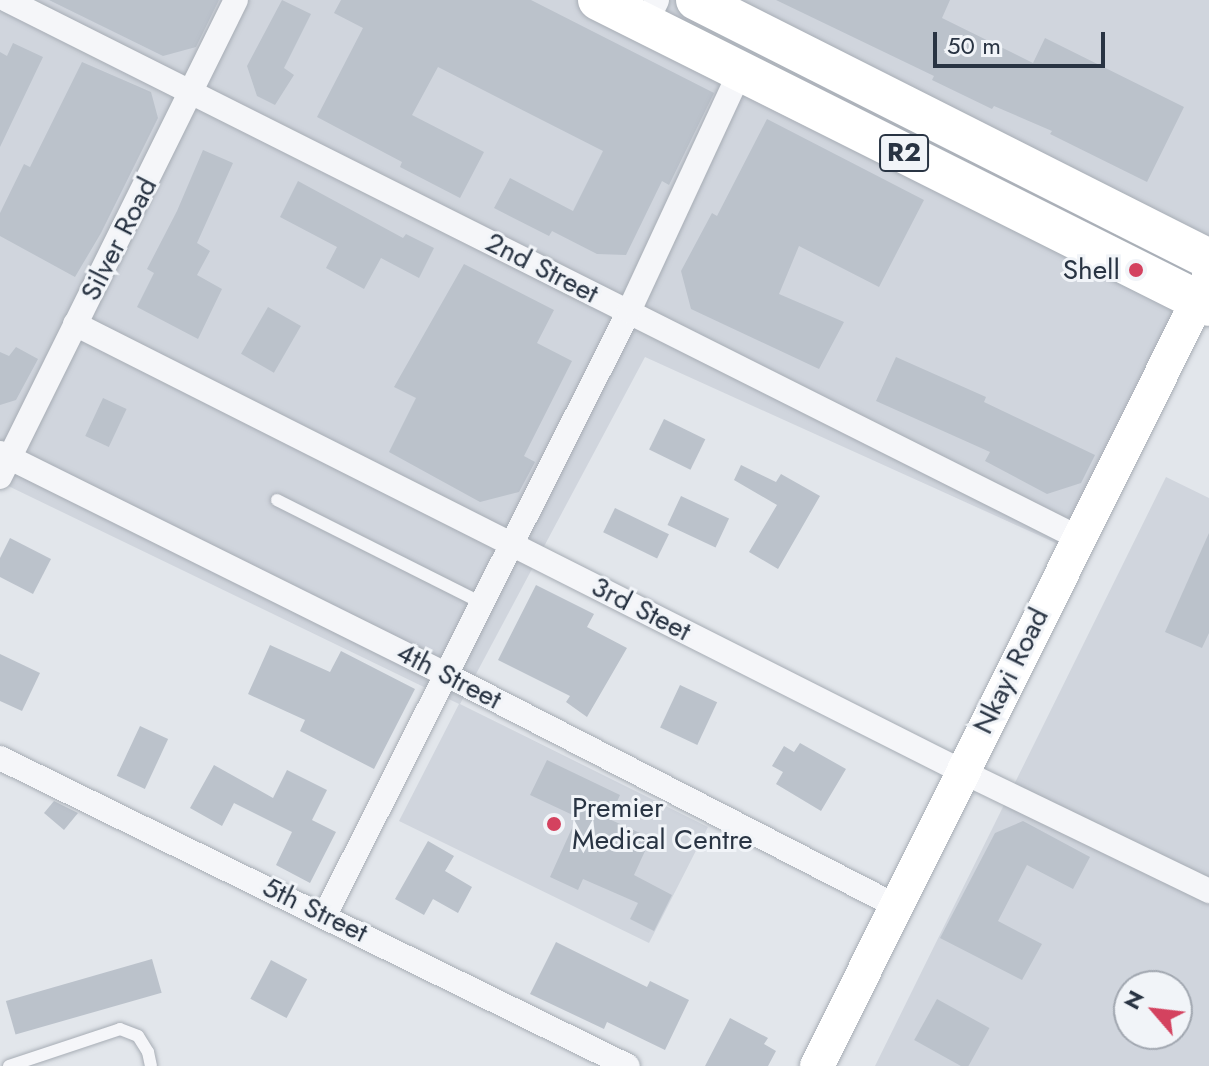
<!DOCTYPE html>
<style>
body{margin:0}
#map{position:relative;width:1209px;height:1066px;overflow:hidden;background:#e2e6eb;font-family:Jost,sans-serif}
div>[style]{position:absolute}
.built>*{inset:0;background:#d0d5dd}
.building>*{inset:0;background:#bbc2cb;transform-origin:0 0}
.roads{filter:drop-shadow(0 0 2px #a7adb5) drop-shadow(0 0 2px #a7adb5)}
.service>*{height:12px;margin:-6px;padding:0 6px;transform-origin:6px;border-radius:6px;background:#f5f6f9}
.minor>*{height:24px;margin:-12px;padding:0 12px;transform-origin:12px;border-radius:12px;background:#f5f6f9}
.secondary>*{height:34px;margin:-17px;padding:0 17px;transform-origin:17px;border-radius:17px;background:#fff}
.trunk>*{height:40px;margin:-20px;padding:0 20px;transform-origin:20px;border-radius:20px;background:#fff}
.dots>*{width:22px;height:22px;translate:-50% -50%;box-sizing:border-box;border:4px solid #f1f4f8;border-radius:50%}
span{translate:-50% -50%;white-space:nowrap;text-align:center;line-height:1.15;-webkit-text-stroke:6px #f1f4f8;paint-order:stroke}
.shield-label span{padding:2px 6px;background:#f1f4f8;border:2px solid;border-radius:6px;-webkit-text-stroke-width:0}
.shield-label{font-size:26px;color:#293443;font-weight:700}
.street-label{font-size:28px;color:#293443}
.poi-label{font-size:28px;color:#293443}
.right{translate:-100% -50%;text-align:right}
.left{translate:0 -50%;text-align:left}
.north{position:absolute;left:1113px;top:970px;width:80px;height:80px;box-sizing:border-box;background:#f1f4f8;border:2px solid #a1a7b0;border-radius:50%;rotate:298deg;font-size:22px;font-weight:700;line-height:32px;text-align:center;color:#293443}
.north::after{content:'';display:block;margin:auto;width:28px;height:36px;background:#d4425f;clip-path:polygon(50% 0,100% 100%,50% 72%,0 100%)}
.scale{position:absolute;left:933px;top:32px;width:172px;height:36px;box-sizing:border-box;border:4px solid #293443;border-top:0;padding-left:10px;font-size:24px;line-height:28px;white-space:nowrap;color:#293443;-webkit-text-stroke:6px #f1f4f8;paint-order:stroke}
</style>
<div id="map">
<div class="built">
<i style="clip-path:polygon(0 0,1209px 0,1209px 248px,1069px 549px,645px 357px,460px 704px,708px 827px,649px 943px,399px 821px,459px 704px,0 482px)"></i>
<i style="clip-path:polygon(evenodd,1166px 477px,1209px 498px,1209px 1066px,875px 1066px,1166px 477px,1129px 986px,1177px 986px,1177px 1034px,1129px 1034px,1129px 986px)"></i>
</div>
<div class="building">
<i style="clip-path:polygon(49px 0,219px 0,196px 47px,163px 56px)"></i>
<i style="clip-path:polygon(282px 0,311px 14px,284px 68px,294px 75px,275px 105px,257px 96px,247px 66px)"></i>
<i style="clip-path:polygon(341px 0,531px 0,714px 93px,669px 185px,662px 181px,626px 255px,597px 254px,552px 231px,549px 236px,494px 208px,510px 178px,573px 211px,603px 151px,438px 67px,412px 115px,484px 152px,460px 198px,400px 167px,402px 162px,317px 117px,363px 28px,334px 13px)"></i>
<i style="clip-path:polygon(776px 0,950px 0,942px 18px,1033px 63px,1045px 38px,1184px 107px,1147px 182px,1050px 134px,1052px 131px,994px 106px,992px 109px,932px 80px,934px 76px)"></i>
<i style="clip-path:polygon(13px 43px,43px 57px,0 147px,0 52px,7px 56px)"></i>
<i style="clip-path:polygon(82px 62px,151px 92px,158px 118px,101px 233px,75px 277px,0 236px,0 213px,24px 164px,30px 167px)"></i>
<i style="clip-path:polygon(767px 119px,924px 200px,879px 287px,799px 246px,779px 294px,844px 322px,819px 369px,691px 309px,681px 271px,712px 213px,717px 216px)"></i>
<i style="clip-path:polygon(203px 150px,233px 163px,197px 243px,210px 251px,197px 275px,222px 289px,198px 339px,137px 307px,154px 273px,147px 269px,177px 211px)"></i>
<i style="clip-path:polygon(298px 181px,403px 238px,406px 234px,434px 248px,419px 278px,381px 258px,364px 289px,326px 268px,337px 247px,280px 217px)"></i>
<i style="clip-path:polygon(464px 264px,554px 310px,537px 343px,572px 361px,524px 456px,535px 462px,519px 492px,480px 502px,389px 452px,416px 398px,394px 387px)"></i>
<i style="left:268px;top:307px;width:38px;height:54px;rotate:30deg"></i>
<i style="clip-path:polygon(16px 347px,38px 359px,16px 400px,0 405px,0 352px,9px 356px)"></i>
<i style="clip-path:polygon(896px 357px,986px 397px,984px 402px,1095px 455px,1081px 483px,1047px 494px,985px 461px,990px 452px,876px 401px)"></i>
<i style="left:103px;top:398px;width:26px;height:42px;rotate:25deg"></i>
<i style="left:664px;top:419px;width:46px;height:34px;rotate:26deg"></i>
<i style="clip-path:polygon(741px 465px,776px 482px,781px 474px,820px 496px,778px 569px,749px 552px,777px 505px,734px 480px)"></i>
<i style="left:681px;top:496px;width:53px;height:32px;rotate:25deg"></i>
<i style="left:615px;top:508px;width:60px;height:27px;rotate:26deg"></i>
<i style="clip-path:polygon(1209px 533px,1209px 633px,1202px 648px,1165px 632px)"></i>
<i style="clip-path:polygon(10px 538px,51px 559px,33px 594px,0 577px,0 558px)"></i>
<i style="clip-path:polygon(536px 585px,594px 614px,587px 627px,627px 648px,587px 717px,566px 702px,570px 696px,498px 660px)"></i>
<i style="clip-path:polygon(270px 645px,330px 672px,341px 651px,415px 689px,374px 769px,300px 731px,305px 720px,248px 694px)"></i>
<i style="clip-path:polygon(0 654px,40px 673px,22px 711px,0 701px)"></i>
<i style="left:680px;top:685px;width:41px;height:47px;rotate:25deg"></i>
<i style="left:140px;top:726px;width:31px;height:55px;rotate:25deg"></i>
<i style="clip-path:polygon(800px 743px,846px 769px,821px 811px,776px 784px,783px 772px,772px 766px,784px 746px,794px 752px)"></i>
<i style="clip-path:polygon(547px 760px,620px 795px,609px 819px,651px 838px,634px 875px,672px 895px,654px 931px,630px 919px,638px 903px,583px 879px,578px 890px,550px 877px,577px 817px,530px 795px)"></i>
<i style="clip-path:polygon(214px 765px,273px 798px,287px 770px,327px 790px,312px 820px,336px 832px,310px 883px,276px 865px,292px 832px,234px 803px,222px 826px,190px 808px)"></i>
<i style="clip-path:polygon(54px 801px,78px 813px,64px 830px,44px 813px)"></i>
<i style="clip-path:polygon(1023px 821px,1090px 857px,1073px 889px,1027px 865px,998px 921px,1042px 944px,1022px 980px,940px 938px,995px 833px)"></i>
<i style="clip-path:polygon(428px 841px,454px 856px,445px 871px,472px 887px,458px 913px,433px 899px,424px 915px,395px 899px)"></i>
<i style="clip-path:polygon(556px 942px,647px 987px,650px 981px,689px 1000px,665px 1050px,607px 1022px,604px 1029px,530px 994px)"></i>
<i style="left:152px;top:959px;width:35px;height:152px;rotate:74deg"></i>
<i style="left:271px;top:960px;width:41px;height:44px;rotate:28deg"></i>
<i style="left:937px;top:999px;width:60px;height:47px;rotate:29deg"></i>
<i style="clip-path:polygon(730px 1018px,768px 1038px,764px 1044px,776px 1051px,768px 1066px,705px 1066px)"></i>
</div>
<div class="roads">
<div class="service">
<i style="left:277px;top:500px;width:229px;rotate:26.7deg"></i>
<i style="left:9px;top:1066px;width:117px;rotate:-18.4deg"></i>
<i style="left:120px;top:1029px;width:19px;rotate:21deg"></i>
<i style="left:138px;top:1036px;width:19px;rotate:58deg"></i>
<i style="left:148px;top:1052px;width:14px;rotate:78deg"></i>
</div>
<div class="minor">
<i style="left:7px;top:0;width:1197px;rotate:26.65deg"></i>
<i style="left:646px;top:23px;width:25px;rotate:-64deg"></i>
<i style="left:75px;top:324px;width:992px;rotate:26.77deg"></i>
<i style="left:961px;top:771px;width:276px;rotate:25.8deg"></i>
<i style="left:0;top:453px;width:497px;rotate:26.4deg"></i>
<i style="left:445px;top:674px;width:505px;rotate:27.22deg"></i>
<i style="left:0;top:477px;width:532px;rotate:-63.68deg"></i>
<i style="left:0;top:758px;width:699px;rotate:26.13deg"></i>
<i style="left:325px;top:915px;width:676px;rotate:-63.28deg"></i>
<i style="left:629px;top:311px;width:264px;rotate:-65.1deg"></i>
</div>
<div class="secondary">
<i style="left:817px;top:1066px;width:880px;rotate:-63.55deg"></i>
</div>
<div class="trunk">
<i style="left:598px;top:0;width:683px;rotate:26.6deg"></i>
<i style="left:696px;top:0;width:575px;rotate:26.79deg"></i>
</div>
</div>
<div class="dots">
<i style="left:1136px;top:270px;background:#d4425f"></i>
<i style="left:554px;top:824px;background:#d4425f"></i>
</div>
<div class="shield-label">
<span style="left:904px;top:153px">R2</span>
</div>
<div class="street-label">
<span style="left:119px;top:239px;rotate:-63deg">Silver Road</span>
<span style="left:542px;top:268px;rotate:27deg">2nd Street</span>
<span style="left:641px;top:609px;rotate:27deg">3rd Steet</span>
<span style="left:1011px;top:671px;rotate:-64deg">Nkayi Road</span>
<span style="left:449px;top:676px;rotate:27deg">4th Street</span>
<span style="left:315px;top:910px;rotate:26deg">5th Street</span>
</div>
<div class="poi-label">
<span class="right" style="left:1120px;top:270px">Shell</span>
<span class="left" style="left:572px;top:824px">Premier<br>Medical Centre</span>
</div>
<div class="north">N</div>
<div class="scale">50 m</div>
</div>
